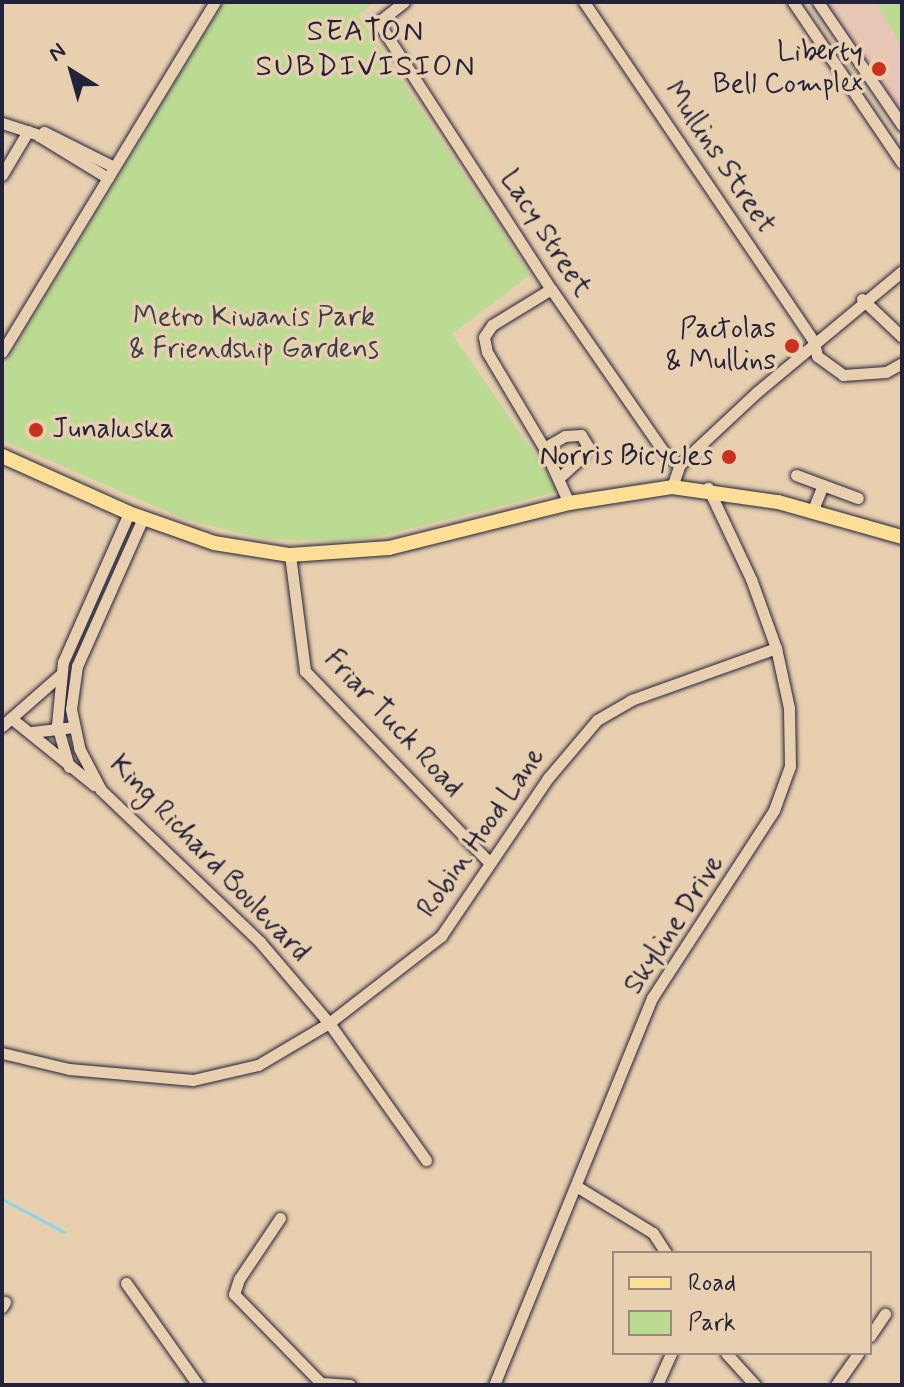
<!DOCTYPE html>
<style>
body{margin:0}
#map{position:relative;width:904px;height:1387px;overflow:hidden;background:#e7cfaf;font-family:Mynerve,sans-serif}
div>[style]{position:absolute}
.built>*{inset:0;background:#e8c6b5}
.green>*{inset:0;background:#bbda92}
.stream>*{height:3px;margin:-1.5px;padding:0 1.5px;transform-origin:1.5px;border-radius:1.5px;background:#8ad4eb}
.roads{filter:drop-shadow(0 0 2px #22223b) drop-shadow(0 0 2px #22223b)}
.minor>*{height:11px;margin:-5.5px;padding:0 5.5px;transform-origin:5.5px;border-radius:5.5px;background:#e7cfaf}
.major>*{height:14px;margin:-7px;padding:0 7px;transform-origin:7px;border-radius:7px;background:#fcde96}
.dots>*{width:22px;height:22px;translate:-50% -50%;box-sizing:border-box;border:4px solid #e7cfaf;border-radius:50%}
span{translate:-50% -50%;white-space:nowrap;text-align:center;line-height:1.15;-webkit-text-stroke:7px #e7cfaf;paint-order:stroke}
.poi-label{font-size:28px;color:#22223b}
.right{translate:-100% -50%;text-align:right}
.left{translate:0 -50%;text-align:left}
.street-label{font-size:28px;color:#22223b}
.park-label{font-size:28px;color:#393e48}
.neighbourhood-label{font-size:30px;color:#22223b;letter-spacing:2px}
.frame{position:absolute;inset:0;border:4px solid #22223b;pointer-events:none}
.legend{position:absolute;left:612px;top:1251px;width:260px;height:104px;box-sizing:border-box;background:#e7cfaf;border:2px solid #988a81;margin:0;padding:10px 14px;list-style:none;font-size:24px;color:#22223b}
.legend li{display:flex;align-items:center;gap:16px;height:40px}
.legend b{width:40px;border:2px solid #988a81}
.north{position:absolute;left:32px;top:32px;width:80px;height:80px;-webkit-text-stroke:6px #e7cfaf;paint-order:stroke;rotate:323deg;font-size:22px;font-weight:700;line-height:32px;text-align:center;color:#22223b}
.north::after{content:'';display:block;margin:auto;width:28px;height:36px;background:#22223b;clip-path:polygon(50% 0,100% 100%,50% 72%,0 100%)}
</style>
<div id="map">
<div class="built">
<i style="clip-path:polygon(811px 2px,902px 2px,902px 136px)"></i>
</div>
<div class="green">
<i style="clip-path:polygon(224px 2px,376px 2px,358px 15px,530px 275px,452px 334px,560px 491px,380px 536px,337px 541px,265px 539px,187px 520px,2px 440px,2px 370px)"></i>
<i style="clip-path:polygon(876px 2px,902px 2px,902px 47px)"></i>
</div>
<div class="stream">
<i style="left:2px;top:1199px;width:70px;rotate:28deg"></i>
</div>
<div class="roads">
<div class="minor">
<i style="left:404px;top:2px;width:33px;rotate:142deg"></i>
<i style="left:378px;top:22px;width:318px;rotate:57.1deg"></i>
<i style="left:551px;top:289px;width:202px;rotate:55.3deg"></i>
<i style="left:666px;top:455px;width:17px;rotate:33deg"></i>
<i style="left:584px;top:2px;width:410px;rotate:55.9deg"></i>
<i style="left:814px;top:342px;width:14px;rotate:78deg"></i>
<i style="left:817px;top:356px;width:32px;rotate:36deg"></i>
<i style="left:843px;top:375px;width:43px;rotate:-4deg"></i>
<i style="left:886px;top:372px;width:18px;rotate:-29deg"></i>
<i style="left:793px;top:2px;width:194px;rotate:55.9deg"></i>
<i style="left:818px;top:2px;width:149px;rotate:55.7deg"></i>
<i style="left:2px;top:123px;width:35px;rotate:18deg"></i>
<i style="left:2px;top:175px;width:51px;rotate:-59.4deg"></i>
<i style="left:108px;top:178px;width:81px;rotate:-148.7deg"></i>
<i style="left:39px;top:136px;width:6px;rotate:-39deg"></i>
<i style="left:44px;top:132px;width:78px;rotate:26.6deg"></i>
<i style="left:551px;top:289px;width:69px;rotate:148.6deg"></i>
<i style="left:492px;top:325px;width:14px;rotate:124deg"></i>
<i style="left:484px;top:337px;width:15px;rotate:79deg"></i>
<i style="left:487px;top:352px;width:112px;rotate:59.3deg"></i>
<i style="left:544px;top:448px;width:24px;rotate:-30deg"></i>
<i style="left:565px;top:436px;width:16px;rotate:-4deg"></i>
<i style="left:581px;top:435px;width:12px;rotate:59deg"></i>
<i style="left:587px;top:445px;width:14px;rotate:115deg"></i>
<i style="left:581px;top:458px;width:28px;rotate:138deg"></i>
<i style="left:862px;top:299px;width:55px;rotate:43.5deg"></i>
<i style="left:2px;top:352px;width:410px;rotate:-58.7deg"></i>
<i style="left:544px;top:448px;width:60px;rotate:65.6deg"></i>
<i style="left:796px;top:475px;width:66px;rotate:20.4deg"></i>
<i style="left:672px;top:487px;width:24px;rotate:-71deg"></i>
<i style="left:680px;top:464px;width:105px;rotate:-43.1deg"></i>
<i style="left:757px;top:392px;width:189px;rotate:-39.8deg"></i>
<i style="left:812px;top:512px;width:29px;rotate:-68deg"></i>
<i style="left:143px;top:518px;width:162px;rotate:114deg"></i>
<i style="left:77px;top:666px;width:43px;rotate:97.9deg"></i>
<i style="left:71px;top:709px;width:40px;rotate:78deg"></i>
<i style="left:79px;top:748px;width:47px;rotate:62.4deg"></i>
<i style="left:101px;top:790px;width:220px;rotate:43.7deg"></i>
<i style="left:260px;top:942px;width:106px;rotate:49.6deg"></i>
<i style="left:329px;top:1023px;width:168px;rotate:54.7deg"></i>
<i style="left:290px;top:555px;width:117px;rotate:82.6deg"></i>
<i style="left:305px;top:671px;width:265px;rotate:46.1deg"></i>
<i style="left:11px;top:718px;width:107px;rotate:38.9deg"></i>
<i style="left:2px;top:726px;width:77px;rotate:-41.3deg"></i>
<i style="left:32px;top:732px;width:42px;rotate:-6.8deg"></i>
<i style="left:69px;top:767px;width:44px;rotate:-105.9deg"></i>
<i style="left:57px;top:725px;width:63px;rotate:-84.6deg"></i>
<i style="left:63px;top:662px;width:163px;rotate:-66.1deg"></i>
<i style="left:2px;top:1053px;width:69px;rotate:13.4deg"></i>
<i style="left:69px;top:1069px;width:124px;rotate:5.1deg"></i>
<i style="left:193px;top:1080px;width:67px;rotate:-13deg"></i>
<i style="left:258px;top:1065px;width:82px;rotate:-30.6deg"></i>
<i style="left:329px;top:1023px;width:142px;rotate:-37.8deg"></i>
<i style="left:441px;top:936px;width:191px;rotate:-55.9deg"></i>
<i style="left:548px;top:778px;width:76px;rotate:-49.8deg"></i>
<i style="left:597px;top:720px;width:39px;rotate:-30deg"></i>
<i style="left:631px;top:700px;width:154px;rotate:-19.7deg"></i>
<i style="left:576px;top:1186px;width:90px;rotate:31.4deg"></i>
<i style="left:653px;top:1233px;width:24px;rotate:57deg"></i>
<i style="left:280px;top:1218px;width:73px;rotate:123.9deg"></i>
<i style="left:239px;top:1279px;width:16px;rotate:108deg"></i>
<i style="left:234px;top:1294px;width:124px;rotate:45.7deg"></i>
<i style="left:321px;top:1383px;width:29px;rotate:4deg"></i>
<i style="left:126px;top:1283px;width:125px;rotate:54.8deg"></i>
<i style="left:2px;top:1307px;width:6px;rotate:-59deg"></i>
<i style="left:870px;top:1336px;width:27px;rotate:-56deg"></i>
<i style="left:726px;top:1353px;width:43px;rotate:47.8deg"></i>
<i style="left:494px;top:1385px;width:418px;rotate:-67.8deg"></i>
<i style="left:652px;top:998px;width:224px;rotate:-57deg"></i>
<i style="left:774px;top:810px;width:47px;rotate:-70deg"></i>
<i style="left:790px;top:766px;width:58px;rotate:-91deg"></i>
<i style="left:789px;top:708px;width:61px;rotate:-102.2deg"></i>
<i style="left:776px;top:648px;width:73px;rotate:-109.9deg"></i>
<i style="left:751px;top:579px;width:101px;rotate:-115.3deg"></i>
<i style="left:657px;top:1385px;width:35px;rotate:-66deg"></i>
<i style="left:836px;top:1385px;width:39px;rotate:-55deg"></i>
</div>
<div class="major">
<i style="left:2px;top:456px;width:139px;rotate:24.2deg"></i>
<i style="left:129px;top:513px;width:90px;rotate:19.4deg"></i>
<i style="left:214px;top:543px;width:77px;rotate:9deg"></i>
<i style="left:290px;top:555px;width:99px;rotate:-4deg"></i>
<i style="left:389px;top:548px;width:186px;rotate:-14deg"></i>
<i style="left:569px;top:503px;width:104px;rotate:-8.8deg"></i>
<i style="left:672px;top:487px;width:107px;rotate:8.1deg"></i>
<i style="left:778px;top:502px;width:129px;rotate:15.8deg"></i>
</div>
</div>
<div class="dots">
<i style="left:879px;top:69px;background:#c8321e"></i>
<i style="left:792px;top:346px;background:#c8321e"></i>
<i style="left:36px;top:430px;background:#c8321e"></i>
<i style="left:729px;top:457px;background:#c8321e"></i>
</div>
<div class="poi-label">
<span class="right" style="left:863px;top:69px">Liberty<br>Bell Complex</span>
<span class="right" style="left:776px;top:346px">Pactolas<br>&amp; Mullins</span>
<span class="left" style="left:52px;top:430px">Junaluska</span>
<span class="right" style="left:713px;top:457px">Norris Bicycles</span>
</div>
<div class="street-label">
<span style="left:719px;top:158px;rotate:56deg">Mullins Street</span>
<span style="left:545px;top:234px;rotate:57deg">Lacy Street</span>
<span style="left:393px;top:724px;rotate:47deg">Friar Tuck Road</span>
<span style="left:482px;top:833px;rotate:-55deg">Robin Hood Lane</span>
<span style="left:209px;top:859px;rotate:46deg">King Richard Boulevard</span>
<span style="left:675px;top:925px;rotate:-57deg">Skyline Drive</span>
</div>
<div class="park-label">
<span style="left:254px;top:334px">Metro Kiwanis Park<br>&amp; Friendship Gardens</span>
</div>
<div class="neighbourhood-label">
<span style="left:366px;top:49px">SEATON<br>SUBDIVISION</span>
</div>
<div class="frame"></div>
<ul class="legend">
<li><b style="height:10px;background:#fcde96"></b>Road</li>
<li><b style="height:22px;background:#bbda92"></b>Park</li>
</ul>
<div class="north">N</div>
</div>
